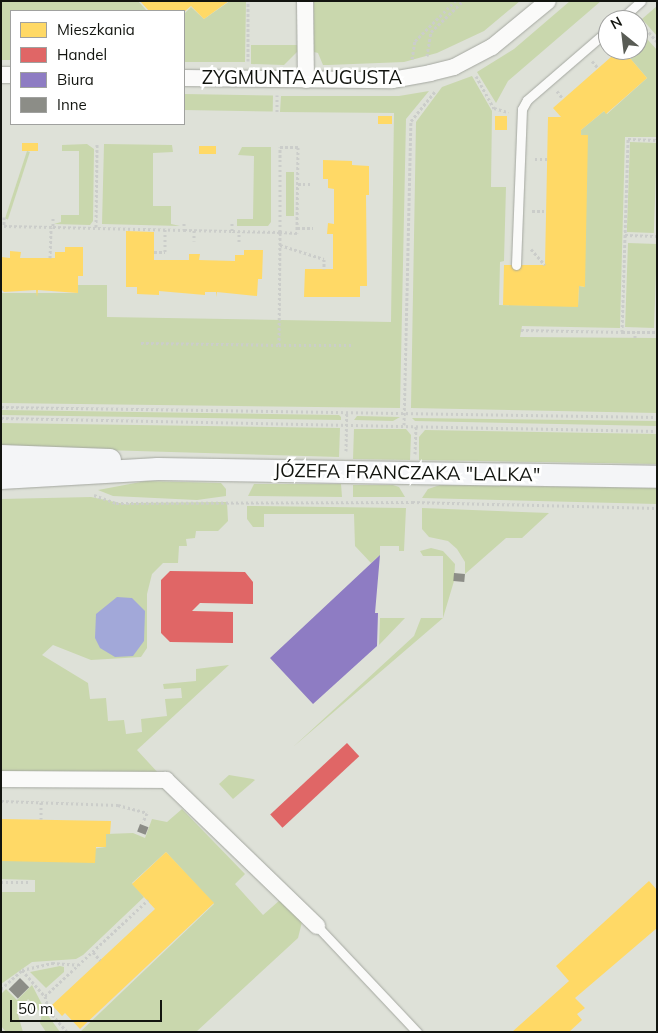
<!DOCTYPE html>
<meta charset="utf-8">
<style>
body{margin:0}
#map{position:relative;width:658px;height:1033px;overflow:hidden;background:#dee1d8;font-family:Mulish,sans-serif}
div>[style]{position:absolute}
.green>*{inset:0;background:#c9d7ad;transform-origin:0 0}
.water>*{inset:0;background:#a2a8d9}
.homes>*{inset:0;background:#ffd966;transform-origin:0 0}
.shops>*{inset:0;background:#e06666;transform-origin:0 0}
.offices>*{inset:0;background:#8e7cc3}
.building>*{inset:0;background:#8c8d87;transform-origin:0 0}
.path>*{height:3px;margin-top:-1.5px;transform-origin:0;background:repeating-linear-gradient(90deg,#cbcdca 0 2.5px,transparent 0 5px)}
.roads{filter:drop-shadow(0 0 1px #a4a7a0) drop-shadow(0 0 1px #a4a7a0)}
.lane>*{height:9px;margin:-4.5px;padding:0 4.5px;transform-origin:4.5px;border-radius:4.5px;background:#fafaf9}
.street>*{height:16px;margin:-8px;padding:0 8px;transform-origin:8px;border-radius:8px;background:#fafaf9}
.secondary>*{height:22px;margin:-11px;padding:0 11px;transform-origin:11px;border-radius:11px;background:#f4f5f7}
span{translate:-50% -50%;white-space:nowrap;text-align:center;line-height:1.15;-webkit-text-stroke:5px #fff;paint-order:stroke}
.street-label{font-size:19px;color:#12140f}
.frame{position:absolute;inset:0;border:2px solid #12140f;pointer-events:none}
.legend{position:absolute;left:10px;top:10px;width:175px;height:115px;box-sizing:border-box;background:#fff;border:1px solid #a0a19f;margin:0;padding:6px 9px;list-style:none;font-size:15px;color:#12140f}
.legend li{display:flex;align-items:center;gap:10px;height:25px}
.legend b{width:25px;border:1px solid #a0a19f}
.north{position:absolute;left:598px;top:10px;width:50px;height:50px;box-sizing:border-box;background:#fff;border:1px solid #a0a19f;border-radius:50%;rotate:331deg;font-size:14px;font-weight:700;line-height:20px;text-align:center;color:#12140f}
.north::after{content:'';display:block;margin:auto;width:18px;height:22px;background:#595c55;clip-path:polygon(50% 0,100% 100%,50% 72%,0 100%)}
.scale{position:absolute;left:10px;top:1000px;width:152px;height:22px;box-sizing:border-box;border:2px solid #12140f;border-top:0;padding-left:6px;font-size:15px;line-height:18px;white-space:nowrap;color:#12140f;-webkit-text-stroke:4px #fff;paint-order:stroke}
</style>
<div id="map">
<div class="green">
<i style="clip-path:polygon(1px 1px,138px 1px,147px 11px,11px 11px,11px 60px,1px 60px)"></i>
<i style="clip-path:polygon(230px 1px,246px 1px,245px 62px,184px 62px,184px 14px,191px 7px,204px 19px)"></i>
<i style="clip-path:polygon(314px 1px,520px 1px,484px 31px,437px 53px,404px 62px,328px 65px,323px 65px,318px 53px,314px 52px)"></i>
<i style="clip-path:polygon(570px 1px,601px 1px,508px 81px,496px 103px,477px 72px,514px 49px)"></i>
<i style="clip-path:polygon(657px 6px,657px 36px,642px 19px)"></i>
<i style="clip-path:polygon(638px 29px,657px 50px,657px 137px,625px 137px,620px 328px,522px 326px,520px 337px,657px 338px,657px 413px,411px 408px,416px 122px,442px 87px,472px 76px,492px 111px,491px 187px,506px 187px,504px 261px,500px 262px,499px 305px,578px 306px,579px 286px,584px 287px,581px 130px,604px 111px,607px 114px,647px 78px,623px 50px,638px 50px)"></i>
<i style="clip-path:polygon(251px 45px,297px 45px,298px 51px,284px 65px,251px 64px)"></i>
<i style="clip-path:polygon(429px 91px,406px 119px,400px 408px,1px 403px,1px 293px,78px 293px,78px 285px,107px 285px,107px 317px,391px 322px,394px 113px,280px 112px,281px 96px,399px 96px)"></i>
<i style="left:184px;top:94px;width:89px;height:16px;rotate:1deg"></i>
<i style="left:630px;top:142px;width:27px;height:90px;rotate:2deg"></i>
<i style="clip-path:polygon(87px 144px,94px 149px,93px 221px,90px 225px,54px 224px,61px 222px,61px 215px,79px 215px,79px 151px,62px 151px,62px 145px)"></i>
<i style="clip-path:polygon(104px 144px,172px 145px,173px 152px,153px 153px,153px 206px,171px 206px,171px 224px,180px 226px,102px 224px)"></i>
<i style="clip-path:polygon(242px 147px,271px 147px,271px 222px,268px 226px,237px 226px,237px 219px,253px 219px,254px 156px,238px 155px)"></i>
<i style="left:27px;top:151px;width:3px;height:71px;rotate:18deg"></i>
<i style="left:286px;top:172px;width:8px;height:44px"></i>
<i style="left:628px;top:243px;width:29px;height:84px;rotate:2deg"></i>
<i style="clip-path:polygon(1px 410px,339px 415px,341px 417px,341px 420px,1px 415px)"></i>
<i style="clip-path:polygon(357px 416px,400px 417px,393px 421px,354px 420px)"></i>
<i style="clip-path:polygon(412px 418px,657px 421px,657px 426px,415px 421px)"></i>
<i style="clip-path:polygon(1px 423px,340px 428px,339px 457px,1px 447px)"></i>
<i style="clip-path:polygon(354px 429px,406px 429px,411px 435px,410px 460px,353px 459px)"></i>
<i style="clip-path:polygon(425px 430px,657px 434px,657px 464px,419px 460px,419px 437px)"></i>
<i style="clip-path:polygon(146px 481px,221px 483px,226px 489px,226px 496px,197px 500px,113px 496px,98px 490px)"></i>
<i style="clip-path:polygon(254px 484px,341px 484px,342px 497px,248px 496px)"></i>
<i style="clip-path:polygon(353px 485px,393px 485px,399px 487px,405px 497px,353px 497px)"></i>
<i style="clip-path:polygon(440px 485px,657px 488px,657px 504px,422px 498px,428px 489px)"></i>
<i style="clip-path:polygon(91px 497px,129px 505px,130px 503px,227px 502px,228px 521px,218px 531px,196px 531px,195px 538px,186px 539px,187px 546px,179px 546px,178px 563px,163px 563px,152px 574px,147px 594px,147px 648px,141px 657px,91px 660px,53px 645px,42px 655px,88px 683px,90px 699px,106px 698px,108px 721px,124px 720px,126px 734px,142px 732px,141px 719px,167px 716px,165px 699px,182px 698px,181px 688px,164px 689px,163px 684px,196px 681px,196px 669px,229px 665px,137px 750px,160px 775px,1px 775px,1px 499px)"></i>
<i style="clip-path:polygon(247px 506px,406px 508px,404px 551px,399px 551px,399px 546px,380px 546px,380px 555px,371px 563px,355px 546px,354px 514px,264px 514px,264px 527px,253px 527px,247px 519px)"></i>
<i style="clip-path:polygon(422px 508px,549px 513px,522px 538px,506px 538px,465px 574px,465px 562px,457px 549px,448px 541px,429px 537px,422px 529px)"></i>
<i style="clip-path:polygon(431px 548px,443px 551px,455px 564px,454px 581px,443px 618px,293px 747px,414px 636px,421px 618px,443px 618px,443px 556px,423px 556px,420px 551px)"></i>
<i style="clip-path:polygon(380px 618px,405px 618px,379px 645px)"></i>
<i style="clip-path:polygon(229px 775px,253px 779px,255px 780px,233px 799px,219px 784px)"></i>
<i style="clip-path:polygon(182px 809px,245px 874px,235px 884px,263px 915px,280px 900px,302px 922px,298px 938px,196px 1032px,80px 1032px,214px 904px,166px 852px,132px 883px,144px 897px,83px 955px,76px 959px,32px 962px,1px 984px,1px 892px,35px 892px,35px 880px,1px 879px,1px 861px,106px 847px,106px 834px,133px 833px,145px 838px,152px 819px,167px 822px)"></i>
<i style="clip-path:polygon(60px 966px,64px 967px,64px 972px,46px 988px,30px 972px)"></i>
<i style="clip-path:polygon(32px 985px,47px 1014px,60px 1032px,46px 1032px,40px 1023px,42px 1014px,28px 999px,18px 1015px,23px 1032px,6px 1032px,1px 1026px,1px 994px,6px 989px,17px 1000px)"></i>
</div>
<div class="water">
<i style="clip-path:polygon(117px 597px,132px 598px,145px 611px,144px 641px,133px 656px,115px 657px,100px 648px,95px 638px,96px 614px)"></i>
</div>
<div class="homes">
<i style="clip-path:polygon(140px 1px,229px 1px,204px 19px,191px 6px,184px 12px,149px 11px)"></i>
<i style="clip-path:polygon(619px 50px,623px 50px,647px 78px,606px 114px,604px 111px,581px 130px,581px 135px,588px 135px,585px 287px,579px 286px,578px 307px,503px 305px,504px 265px,545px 265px,548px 117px,561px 117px,553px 108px)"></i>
<i style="left:378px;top:116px;width:14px;height:8px"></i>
<i style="left:495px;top:116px;width:12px;height:14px"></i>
<i style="left:22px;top:143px;width:16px;height:8px"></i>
<i style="left:199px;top:146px;width:17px;height:8px"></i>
<i style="clip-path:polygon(323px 160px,352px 161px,352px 165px,369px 166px,369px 195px,366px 195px,367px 286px,360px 286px,360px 297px,304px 297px,305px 269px,333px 269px,333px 234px,327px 234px,328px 223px,334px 224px,334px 189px,328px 188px,328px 179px,323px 179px)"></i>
<i style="clip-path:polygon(126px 231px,154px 232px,154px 260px,189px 260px,189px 254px,200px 254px,199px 260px,235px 261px,235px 255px,244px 255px,244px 250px,263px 250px,262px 279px,258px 279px,257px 296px,217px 292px,217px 297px,216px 292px,205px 292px,205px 295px,159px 291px,159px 295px,137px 294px,137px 287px,126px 287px)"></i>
<i style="clip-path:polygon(65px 247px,83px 247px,83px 276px,78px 276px,78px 293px,38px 290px,37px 297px,36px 290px,4px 292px,1px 289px,1px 257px,10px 258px,10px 251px,21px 252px,20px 258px,55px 258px,55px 252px,65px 252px)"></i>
<i style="clip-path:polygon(1px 819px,111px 821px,110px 834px,106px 834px,106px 847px,96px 847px,95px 863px,1px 861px)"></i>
<i style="clip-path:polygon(166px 852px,214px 903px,80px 1029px,65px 1013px,62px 1016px,52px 1005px,155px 909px,132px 884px)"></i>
<i style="clip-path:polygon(649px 881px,657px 890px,657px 928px,575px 998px,585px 1008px,577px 1014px,582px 1020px,569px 1032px,512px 1032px,569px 981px,556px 966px)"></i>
</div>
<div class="shops">
<i style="clip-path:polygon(170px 571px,245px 572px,253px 582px,253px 604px,200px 603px,192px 611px,233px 612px,233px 643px,170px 642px,161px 633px,161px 580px)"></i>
<i style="left:347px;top:743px;width:18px;height:105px;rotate:47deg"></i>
</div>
<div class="offices">
<i style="clip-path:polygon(380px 555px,375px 613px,378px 613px,377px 646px,313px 704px,270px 658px)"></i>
</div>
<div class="building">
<i style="left:454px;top:573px;width:11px;height:8px;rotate:5deg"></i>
<i style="left:140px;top:824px;width:9px;height:8px;rotate:21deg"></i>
<i style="left:20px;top:978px;width:13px;height:16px;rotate:45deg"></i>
</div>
<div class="path">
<i style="left:639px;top:21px;width:28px;rotate:49deg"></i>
<i style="left:427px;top:56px;width:24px;rotate:-81deg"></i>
<i style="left:431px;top:32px;width:45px;rotate:-44.1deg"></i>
<i style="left:412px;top:59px;width:18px;rotate:-81deg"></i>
<i style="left:415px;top:41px;width:57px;rotate:-45deg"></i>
<i style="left:248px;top:61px;width:60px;rotate:-90deg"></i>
<i style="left:592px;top:61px;width:9px;rotate:49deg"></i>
<i style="left:476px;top:76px;width:37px;rotate:61deg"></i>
<i style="left:494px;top:108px;width:15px;rotate:16deg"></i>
<i style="left:557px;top:91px;width:10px;rotate:53deg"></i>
<i style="left:277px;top:112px;width:17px;rotate:-90deg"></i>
<i style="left:280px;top:147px;width:18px"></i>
<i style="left:298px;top:147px;width:86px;rotate:90.7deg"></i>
<i style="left:297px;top:233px;width:17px;rotate:-177deg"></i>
<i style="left:280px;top:232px;width:85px;rotate:-90deg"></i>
<i style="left:535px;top:159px;width:12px"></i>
<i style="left:298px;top:184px;width:15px"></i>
<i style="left:532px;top:211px;width:14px"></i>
<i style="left:4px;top:217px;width:9px;rotate:90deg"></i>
<i style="left:4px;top:226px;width:49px;rotate:1.2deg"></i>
<i style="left:53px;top:218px;width:9px;rotate:90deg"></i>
<i style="left:53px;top:227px;width:131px;rotate:1.3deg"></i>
<i style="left:184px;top:223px;width:7px;rotate:90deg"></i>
<i style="left:184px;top:230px;width:48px;rotate:1.2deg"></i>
<i style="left:96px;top:227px;width:83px;rotate:-89.3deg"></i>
<i style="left:297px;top:228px;width:16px"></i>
<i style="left:194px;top:230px;width:11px;rotate:90deg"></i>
<i style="left:625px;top:235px;width:32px;rotate:2deg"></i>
<i style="left:239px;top:242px;width:11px;rotate:-90deg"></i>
<i style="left:280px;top:245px;width:46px;rotate:17.7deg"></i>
<i style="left:324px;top:259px;width:10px;rotate:90deg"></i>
<i style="left:531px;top:249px;width:21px;rotate:49deg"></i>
<i style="left:154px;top:252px;width:11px"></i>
<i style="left:165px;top:252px;width:23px;rotate:-90deg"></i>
<i style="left:50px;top:258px;width:31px;rotate:-88deg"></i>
<i style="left:521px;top:330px;width:101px;rotate:1.1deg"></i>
<i style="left:622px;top:332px;width:193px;rotate:-88.2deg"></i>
<i style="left:628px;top:139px;width:29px;rotate:2deg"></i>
<i style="left:622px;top:332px;width:35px"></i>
<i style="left:635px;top:338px;width:6px;rotate:-90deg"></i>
<i style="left:141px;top:343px;width:138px;rotate:0.8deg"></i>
<i style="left:279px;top:345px;width:113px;rotate:-89.5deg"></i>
<i style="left:280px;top:232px;width:48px;rotate:-178.8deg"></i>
<i style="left:232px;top:231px;width:8px;rotate:-90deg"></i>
<i style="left:279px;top:345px;width:74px"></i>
<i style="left:1px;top:407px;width:656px;rotate:0.87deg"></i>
<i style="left:1px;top:418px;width:656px;rotate:1.14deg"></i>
<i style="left:404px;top:425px;width:304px;rotate:-88.7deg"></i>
<i style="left:411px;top:121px;width:38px;rotate:-51deg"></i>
<i style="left:346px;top:451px;width:39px;rotate:-89deg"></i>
<i style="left:415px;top:454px;width:28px;rotate:-88deg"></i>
<i style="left:94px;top:495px;width:23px;rotate:20deg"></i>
<i style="left:116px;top:503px;width:296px;rotate:-0.2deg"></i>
<i style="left:412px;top:502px;width:245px;rotate:1.4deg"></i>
<i style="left:1px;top:801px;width:117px;rotate:2deg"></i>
<i style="left:118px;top:805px;width:30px;rotate:15deg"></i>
<i style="left:147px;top:813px;width:10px;rotate:114deg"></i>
<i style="left:41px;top:802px;width:17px;rotate:90deg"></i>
<i style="left:1px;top:882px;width:30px"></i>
<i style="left:93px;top:952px;width:11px;rotate:49deg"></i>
<i style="left:22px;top:970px;width:31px;rotate:-13deg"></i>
<i style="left:52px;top:963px;width:26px;rotate:4deg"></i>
<i style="left:1px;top:989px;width:28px;rotate:-42deg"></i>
<i style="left:22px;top:970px;width:35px;rotate:49deg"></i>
<i style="left:45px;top:996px;width:16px;rotate:75deg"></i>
<i style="left:49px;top:1011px;width:28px;rotate:49deg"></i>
<i style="left:45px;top:996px;width:141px;rotate:-43deg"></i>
</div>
<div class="roads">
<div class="lane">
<i style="left:620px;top:20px;width:28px;rotate:-42deg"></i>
<i style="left:516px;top:265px;width:156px;rotate:-87.8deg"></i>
<i style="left:522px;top:109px;width:10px;rotate:-61deg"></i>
<i style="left:527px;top:100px;width:107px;rotate:-40.8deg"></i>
<i style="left:317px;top:926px;width:146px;rotate:46.7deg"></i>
</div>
<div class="street">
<i style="left:305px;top:1px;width:79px;rotate:89.3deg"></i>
<i style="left:1px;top:75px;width:10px"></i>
<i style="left:184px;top:78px;width:208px;rotate:0.6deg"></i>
<i style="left:392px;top:80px;width:39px;rotate:-10deg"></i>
<i style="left:430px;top:73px;width:25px;rotate:-14deg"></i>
<i style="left:454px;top:67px;width:43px;rotate:-27.8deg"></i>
<i style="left:492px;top:47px;width:72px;rotate:-39.4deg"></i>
<i style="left:1px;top:779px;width:165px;rotate:0.3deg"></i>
<i style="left:166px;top:780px;width:210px;rotate:44deg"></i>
</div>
<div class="secondary">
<i style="left:1px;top:456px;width:109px;rotate:2.1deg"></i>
<i style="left:1px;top:478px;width:157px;rotate:-3.3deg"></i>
<i style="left:158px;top:469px;width:499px;rotate:0.9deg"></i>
</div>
</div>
<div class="street-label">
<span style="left:302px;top:78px">ZYGMUNTA AUGUSTA</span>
<span style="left:407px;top:473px;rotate:1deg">JÓZEFA FRANCZAKA "LALKA"</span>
</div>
<div class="frame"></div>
<ul class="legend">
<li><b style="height:14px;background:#ffd966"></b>Mieszkania</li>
<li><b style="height:14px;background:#e06666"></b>Handel</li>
<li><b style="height:14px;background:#8e7cc3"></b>Biura</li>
<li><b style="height:14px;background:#8c8d87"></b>Inne</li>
</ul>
<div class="north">N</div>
<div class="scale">50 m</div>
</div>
